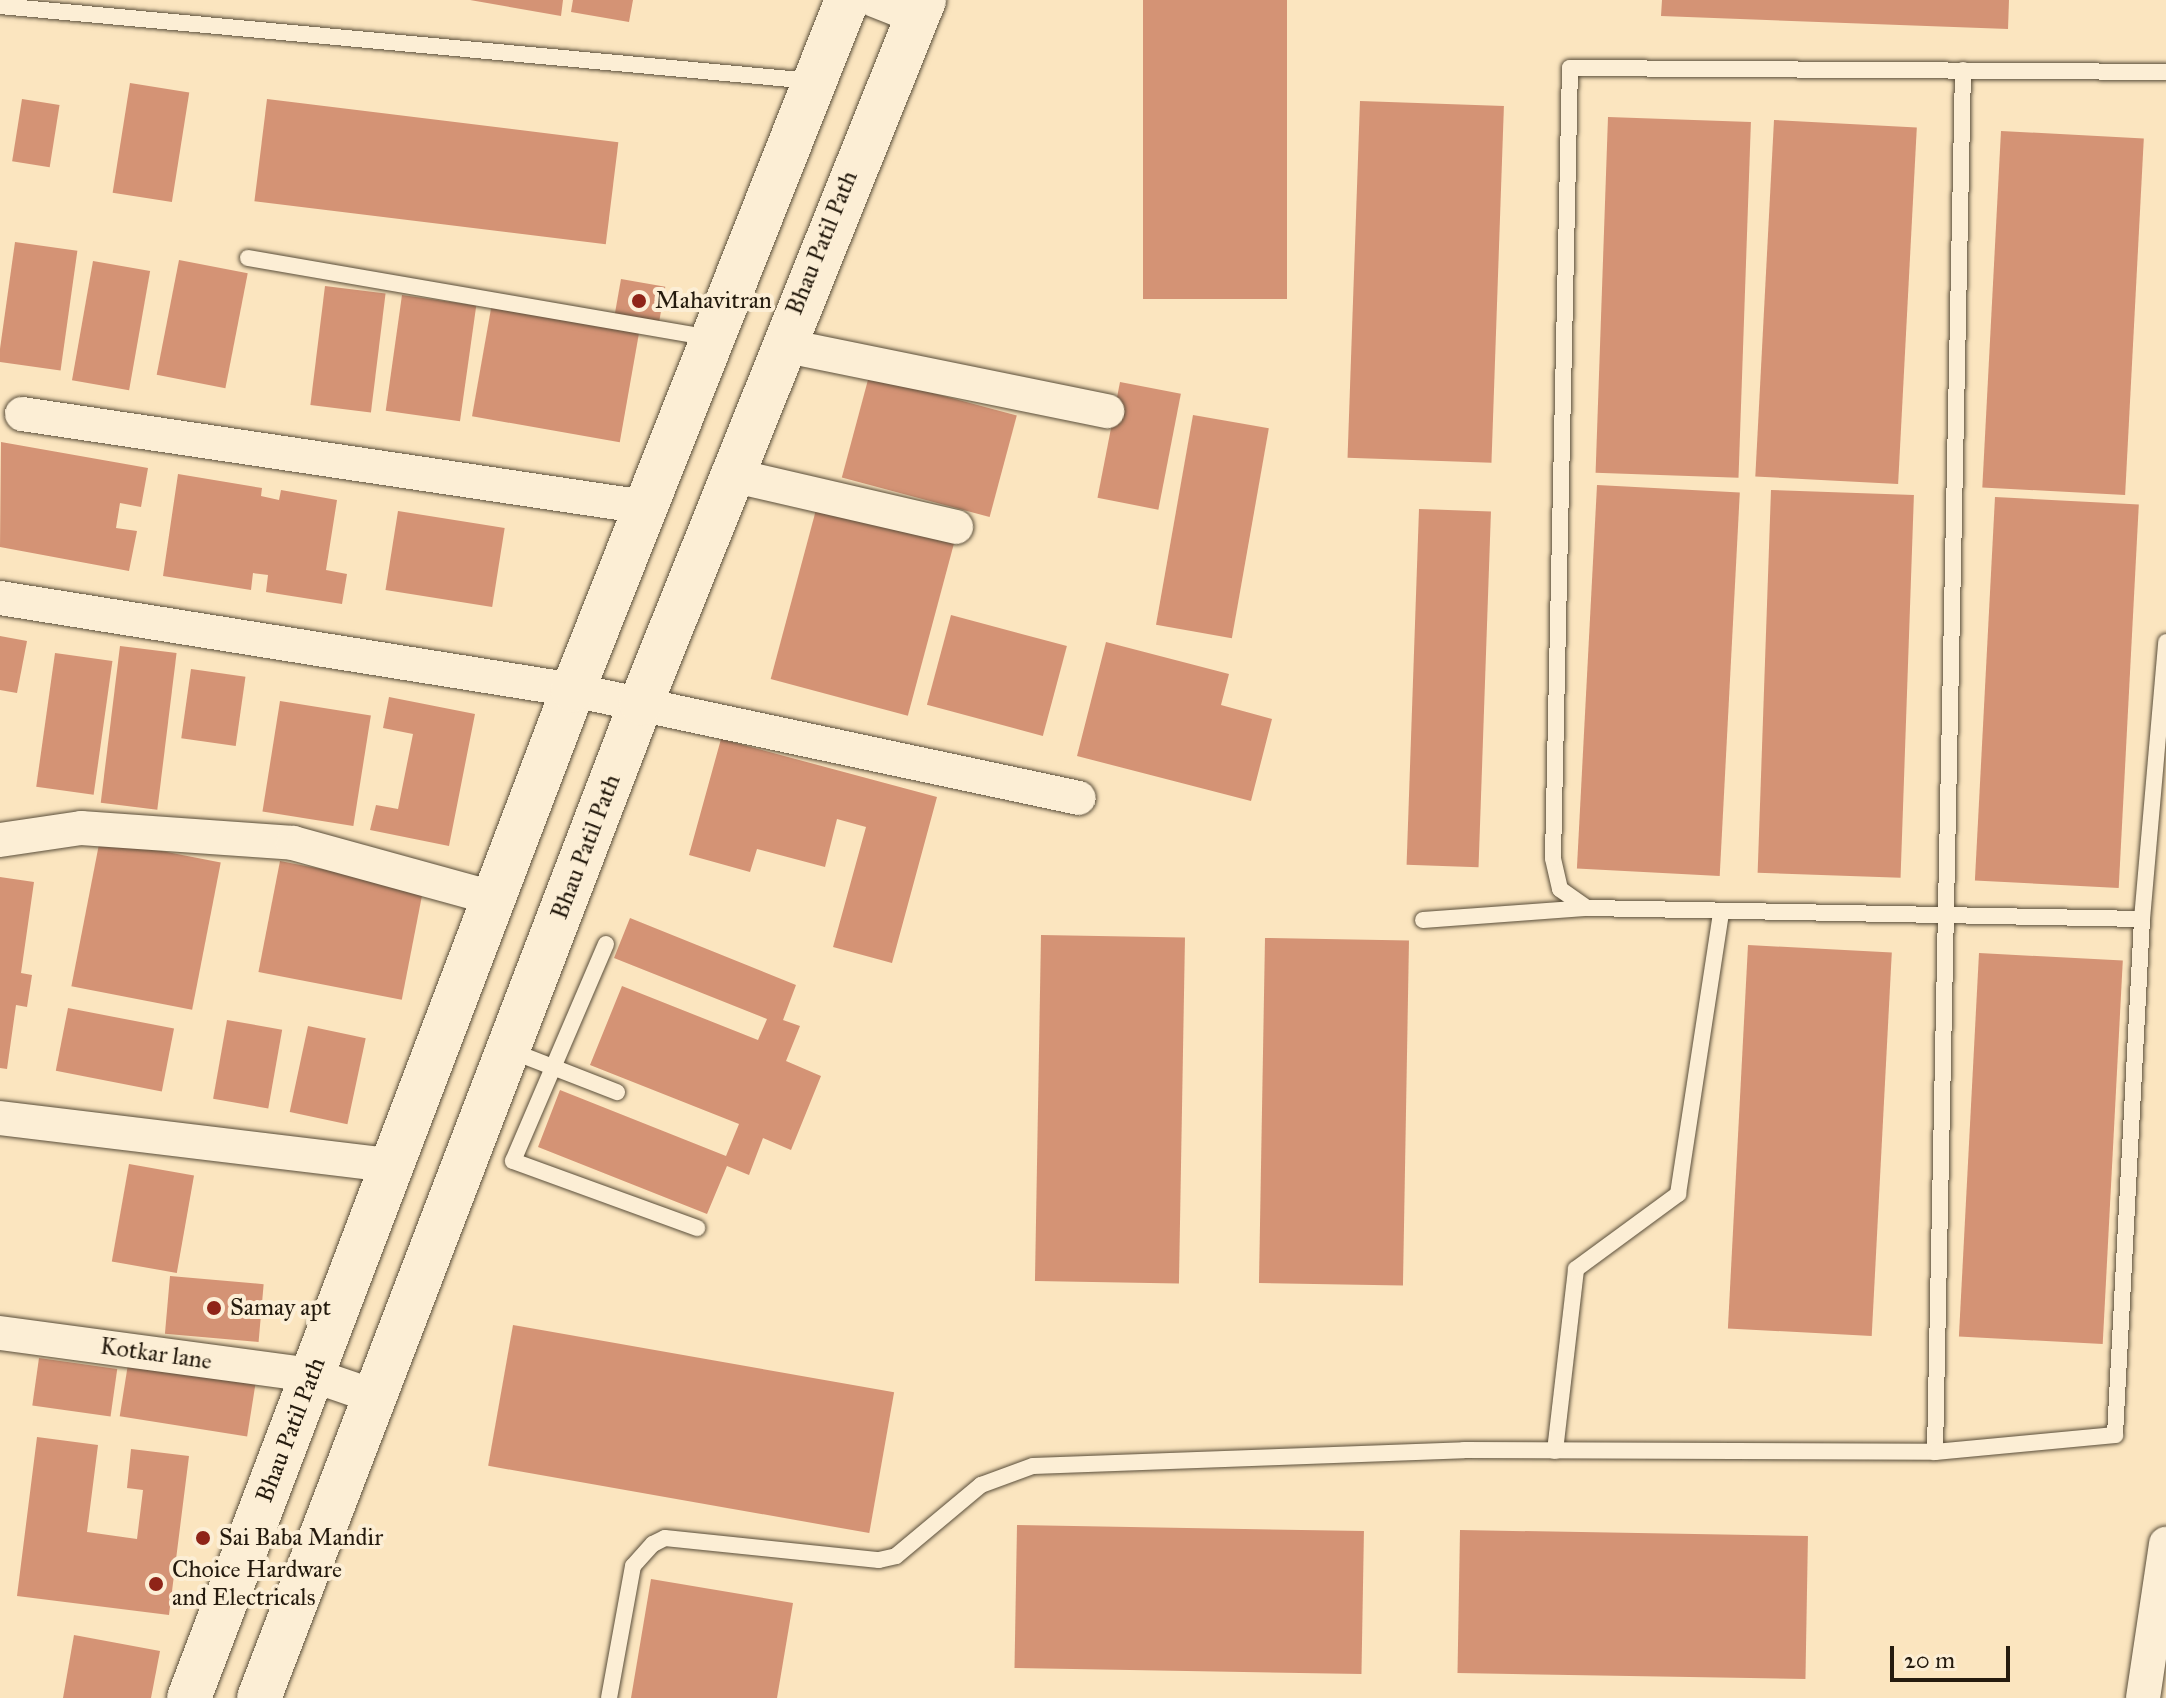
<!DOCTYPE html>
<style>
body{margin:0}
#map{position:relative;width:2166px;height:1698px;overflow:hidden;background:#fbe5bf;font-family:"IM FELL Great Primer",serif}
div>[style]{position:absolute}
.building>*{inset:0;background:#d49375;transform-origin:0 0}
.roads{filter:drop-shadow(0 0 2px #5a4e3a) drop-shadow(0 0 2px #5a4e3a)}
.service>*{height:16px;margin:-8px;padding:0 8px;transform-origin:8px;border-radius:8px;background:#fceed5}
.minor>*{height:34px;margin:-17px;padding:0 17px;transform-origin:17px;border-radius:17px;background:#fceed5}
.secondary>*{height:44px;margin:-22px;padding:0 22px;transform-origin:22px;border-radius:22px;background:#fceed5}
.dots>*{width:22px;height:22px;translate:-50% -50%;box-sizing:border-box;border:4px solid #fceed5;border-radius:50%}
span{translate:-50% -50%;white-space:nowrap;text-align:center;line-height:1.15;-webkit-text-stroke:8px #fceed5;paint-order:stroke}
.street-label{font-size:24px;color:#251b0e}
.poi-label{font-size:24px;color:#251b0e}
.left{translate:0 -50%;text-align:left}
.scale{position:absolute;left:1890px;top:1646px;width:120px;height:36px;box-sizing:border-box;border:4px solid #251b0e;border-top:0;padding-left:10px;font-size:24px;line-height:28px;white-space:nowrap;color:#251b0e;-webkit-text-stroke:6px #fceed5;paint-order:stroke}
</style>
<div id="map">
<div class="building">
<i style="clip-path:polygon(470px 0,563px 0,561px 16px)"></i>
<i style="clip-path:polygon(573px 0,633px 0,629px 22px,571px 12px)"></i>
<i style="left:1143px;top:0;width:144px;height:299px"></i>
<i style="clip-path:polygon(1662px 0,2009px 0,2008px 29px,1661px 16px)"></i>
<i style="left:130px;top:83px;width:60px;height:111px;rotate:9deg"></i>
<i style="left:22px;top:99px;width:38px;height:63px;rotate:9deg"></i>
<i style="left:267px;top:99px;width:354px;height:103px;rotate:7deg"></i>
<i style="left:1360px;top:101px;width:144px;height:357px;rotate:2deg"></i>
<i style="left:1608px;top:117px;width:143px;height:356px;rotate:2deg"></i>
<i style="left:1774px;top:120px;width:143px;height:357px;rotate:3deg"></i>
<i style="left:2001px;top:131px;width:143px;height:357px;rotate:3deg"></i>
<i style="left:15px;top:242px;width:63px;height:121px;rotate:8deg"></i>
<i style="left:179px;top:260px;width:70px;height:117px;rotate:11deg"></i>
<i style="left:93px;top:261px;width:58px;height:121px;rotate:10deg"></i>
<i style="left:621px;top:279px;width:45px;height:36px;rotate:10deg"></i>
<i style="left:325px;top:286px;width:61px;height:120px;rotate:7deg"></i>
<i style="left:402px;top:295px;width:75px;height:117px;rotate:8deg"></i>
<i style="left:492px;top:303px;width:150px;height:115px;rotate:10deg"></i>
<i style="left:869px;top:376px;width:153px;height:105px;rotate:15deg"></i>
<i style="left:1120px;top:382px;width:62px;height:118px;rotate:11deg"></i>
<i style="left:1193px;top:415px;width:77px;height:213px;rotate:10deg"></i>
<i style="clip-path:polygon(1px 442px,148px 468px,141px 507px,120px 503px,116px 528px,137px 531px,129px 571px,0 547px)"></i>
<i style="clip-path:polygon(178px 474px,262px 488px,261px 496px,279px 500px,281px 490px,337px 500px,326px 570px,347px 574px,342px 604px,266px 592px,268px 575px,253px 573px,251px 590px,163px 576px)"></i>
<i style="left:1597px;top:485px;width:143px;height:384px;rotate:3deg"></i>
<i style="left:1771px;top:490px;width:143px;height:383px;rotate:2deg"></i>
<i style="left:1995px;top:497px;width:144px;height:384px;rotate:3deg"></i>
<i style="left:817px;top:506px;width:142px;height:179px;rotate:15deg"></i>
<i style="left:1419px;top:509px;width:72px;height:356px;rotate:2deg"></i>
<i style="left:398px;top:511px;width:108px;height:80px;rotate:9deg"></i>
<i style="left:951px;top:615px;width:120px;height:93px;rotate:15deg"></i>
<i style="clip-path:polygon(0 636px,27px 641px,17px 693px,0 690px)"></i>
<i style="clip-path:polygon(1106px 642px,1229px 674px,1221px 705px,1272px 719px,1251px 801px,1077px 756px)"></i>
<i style="left:120px;top:646px;width:57px;height:158px;rotate:7deg"></i>
<i style="left:55px;top:653px;width:58px;height:135px;rotate:8deg"></i>
<i style="left:191px;top:669px;width:55px;height:70px;rotate:8deg"></i>
<i style="clip-path:polygon(389px 697px,475px 714px,449px 846px,370px 830px,376px 805px,398px 809px,413px 734px,383px 728px)"></i>
<i style="left:280px;top:701px;width:92px;height:112px;rotate:9deg"></i>
<i style="clip-path:polygon(721px 739px,937px 797px,892px 963px,833px 947px,866px 827px,837px 819px,825px 867px,757px 849px,750px 872px,689px 855px)"></i>
<i style="left:100px;top:839px;width:123px;height:150px;rotate:11deg"></i>
<i style="left:280px;top:861px;width:146px;height:113px;rotate:11deg"></i>
<i style="clip-path:polygon(0 877px,34px 882px,21px 973px,32px 975px,27px 1007px,16px 1005px,7px 1069px,0 1068px)"></i>
<i style="clip-path:polygon(630px 918px,796px 985px,783px 1020px,800px 1026px,786px 1061px,821px 1076px,791px 1150px,763px 1138px,749px 1175px,727px 1166px,707px 1214px,538px 1147px,560px 1090px,726px 1156px,739px 1124px,590px 1065px,622px 986px,758px 1040px,767px 1019px,614px 958px)"></i>
<i style="left:1041px;top:935px;width:144px;height:346px;rotate:1deg"></i>
<i style="left:1265px;top:938px;width:144px;height:345px;rotate:1deg"></i>
<i style="left:1748px;top:945px;width:144px;height:384px;rotate:3deg"></i>
<i style="left:1979px;top:953px;width:144px;height:384px;rotate:3deg"></i>
<i style="left:68px;top:1008px;width:108px;height:64px;rotate:11deg"></i>
<i style="left:227px;top:1020px;width:56px;height:80px;rotate:10deg"></i>
<i style="left:308px;top:1026px;width:59px;height:88px;rotate:12deg"></i>
<i style="left:129px;top:1164px;width:66px;height:99px;rotate:10deg"></i>
<i style="left:170px;top:1276px;width:94px;height:58px;rotate:5deg"></i>
<i style="left:513px;top:1325px;width:387px;height:143px;rotate:10deg"></i>
<i style="left:39px;top:1358px;width:79px;height:48px;rotate:8deg"></i>
<i style="left:128px;top:1364px;width:129px;height:53px;rotate:9deg"></i>
<i style="clip-path:polygon(37px 1437px,98px 1445px,87px 1532px,137px 1539px,143px 1490px,127px 1488px,131px 1449px,189px 1456px,169px 1615px,17px 1596px)"></i>
<i style="left:1017px;top:1525px;width:347px;height:143px;rotate:1deg"></i>
<i style="left:1460px;top:1530px;width:348px;height:143px;rotate:1deg"></i>
<i style="clip-path:polygon(651px 1579px,793px 1603px,777px 1698px,631px 1698px)"></i>
<i style="clip-path:polygon(74px 1635px,160px 1651px,151px 1698px,63px 1698px)"></i>
</div>
<div class="roads">
<div class="service">
<i style="left:0;top:6px;width:814px;rotate:5.28deg"></i>
<i style="left:248px;top:258px;width:470px;rotate:9.8deg"></i>
<i style="left:2142px;top:919px;width:555px;rotate:-178.86deg"></i>
<i style="left:1587px;top:908px;width:33px;rotate:-145deg"></i>
<i style="left:1560px;top:889px;width:32px;rotate:-103deg"></i>
<i style="left:1553px;top:858px;width:790px;rotate:-88.77deg"></i>
<i style="left:1570px;top:68px;width:596px;rotate:0.38deg"></i>
<i style="left:1423px;top:920px;width:162px;rotate:-4.2deg"></i>
<i style="left:606px;top:944px;width:236px;rotate:113.2deg"></i>
<i style="left:513px;top:1161px;width:196px;rotate:20deg"></i>
<i style="left:509px;top:1050px;width:116px;rotate:21.3deg"></i>
<i style="left:1555px;top:1451px;width:183px;rotate:-83.4deg"></i>
<i style="left:1576px;top:1269px;width:127px;rotate:-36.3deg"></i>
<i style="left:1678px;top:1194px;width:285px;rotate:-81.3deg"></i>
<i style="left:1935px;top:1452px;width:1382px;rotate:-88.84deg"></i>
<i style="left:609px;top:1698px;width:134px;rotate:-79.7deg"></i>
<i style="left:633px;top:1566px;width:30px;rotate:-48deg"></i>
<i style="left:653px;top:1544px;width:13px;rotate:-27deg"></i>
<i style="left:665px;top:1538px;width:215px;rotate:5.9deg"></i>
<i style="left:879px;top:1560px;width:17px;rotate:-13deg"></i>
<i style="left:896px;top:1556px;width:111px;rotate:-39.9deg"></i>
<i style="left:981px;top:1485px;width:55px;rotate:-20.1deg"></i>
<i style="left:1033px;top:1466px;width:431px;rotate:-2.1deg"></i>
<i style="left:1464px;top:1450px;width:471px;rotate:0.2deg"></i>
<i style="left:1935px;top:1452px;width:181px;rotate:-5.4deg"></i>
<i style="left:2115px;top:1435px;width:517px;rotate:-87deg"></i>
<i style="left:2142px;top:919px;width:278px;rotate:-85deg"></i>
</div>
<div class="minor">
<i style="left:874px;top:0;width:46px;rotate:21.6deg"></i>
<i style="left:782px;top:345px;width:332px;rotate:11.5deg"></i>
<i style="left:22px;top:414px;width:630px;rotate:8.49deg"></i>
<i style="left:731px;top:475px;width:231px;rotate:13deg"></i>
<i style="left:0;top:598px;width:580px;rotate:9.12deg"></i>
<i style="left:573px;top:690px;width:517px;rotate:12.05deg"></i>
<i style="left:0;top:840px;width:82px;rotate:-8.4deg"></i>
<i style="left:81px;top:828px;width:213px;rotate:4deg"></i>
<i style="left:293px;top:843px;width:206px;rotate:15.4deg"></i>
<i style="left:0;top:1118px;width:392px;rotate:6.9deg"></i>
<i style="left:0;top:1333px;width:315px;rotate:7.7deg"></i>
<i style="left:312px;top:1375px;width:68px;rotate:19deg"></i>
<i style="left:2143px;top:1698px;width:156px;rotate:-81.5deg"></i>
</div>
<div class="secondary">
<i style="left:189px;top:1698px;width:1079px;rotate:-69.15deg"></i>
<i style="left:573px;top:690px;width:742px;rotate:-68.34deg"></i>
<i style="left:259px;top:1698px;width:1066px;rotate:-69deg"></i>
<i style="left:641px;top:703px;width:758px;rotate:-68.07deg"></i>
</div>
</div>
<div class="dots">
<i style="left:639px;top:301px;background:#8f2418"></i>
<i style="left:214px;top:1308px;background:#8f2418"></i>
<i style="left:203px;top:1538px;background:#8f2418"></i>
<i style="left:156px;top:1584px;background:#8f2418"></i>
</div>
<div class="street-label">
<span style="left:822px;top:243px;rotate:-68deg">Bhau Patil Path</span>
<span style="left:586px;top:847px;rotate:-69deg">Bhau Patil Path</span>
<span style="left:156px;top:1354px;rotate:8deg">Kotkar lane</span>
<span style="left:291px;top:1430px;rotate:-69deg">Bhau Patil Path</span>
</div>
<div class="poi-label">
<span class="left" style="left:655px;top:301px">Mahavitran</span>
<span class="left" style="left:230px;top:1308px">Samay apt</span>
<span class="left" style="left:219px;top:1538px">Sai Baba Mandir</span>
<span class="left" style="left:172px;top:1584px">Choice Hardware<br>and Electricals</span>
</div>
<div class="scale">20 m</div>
</div>
